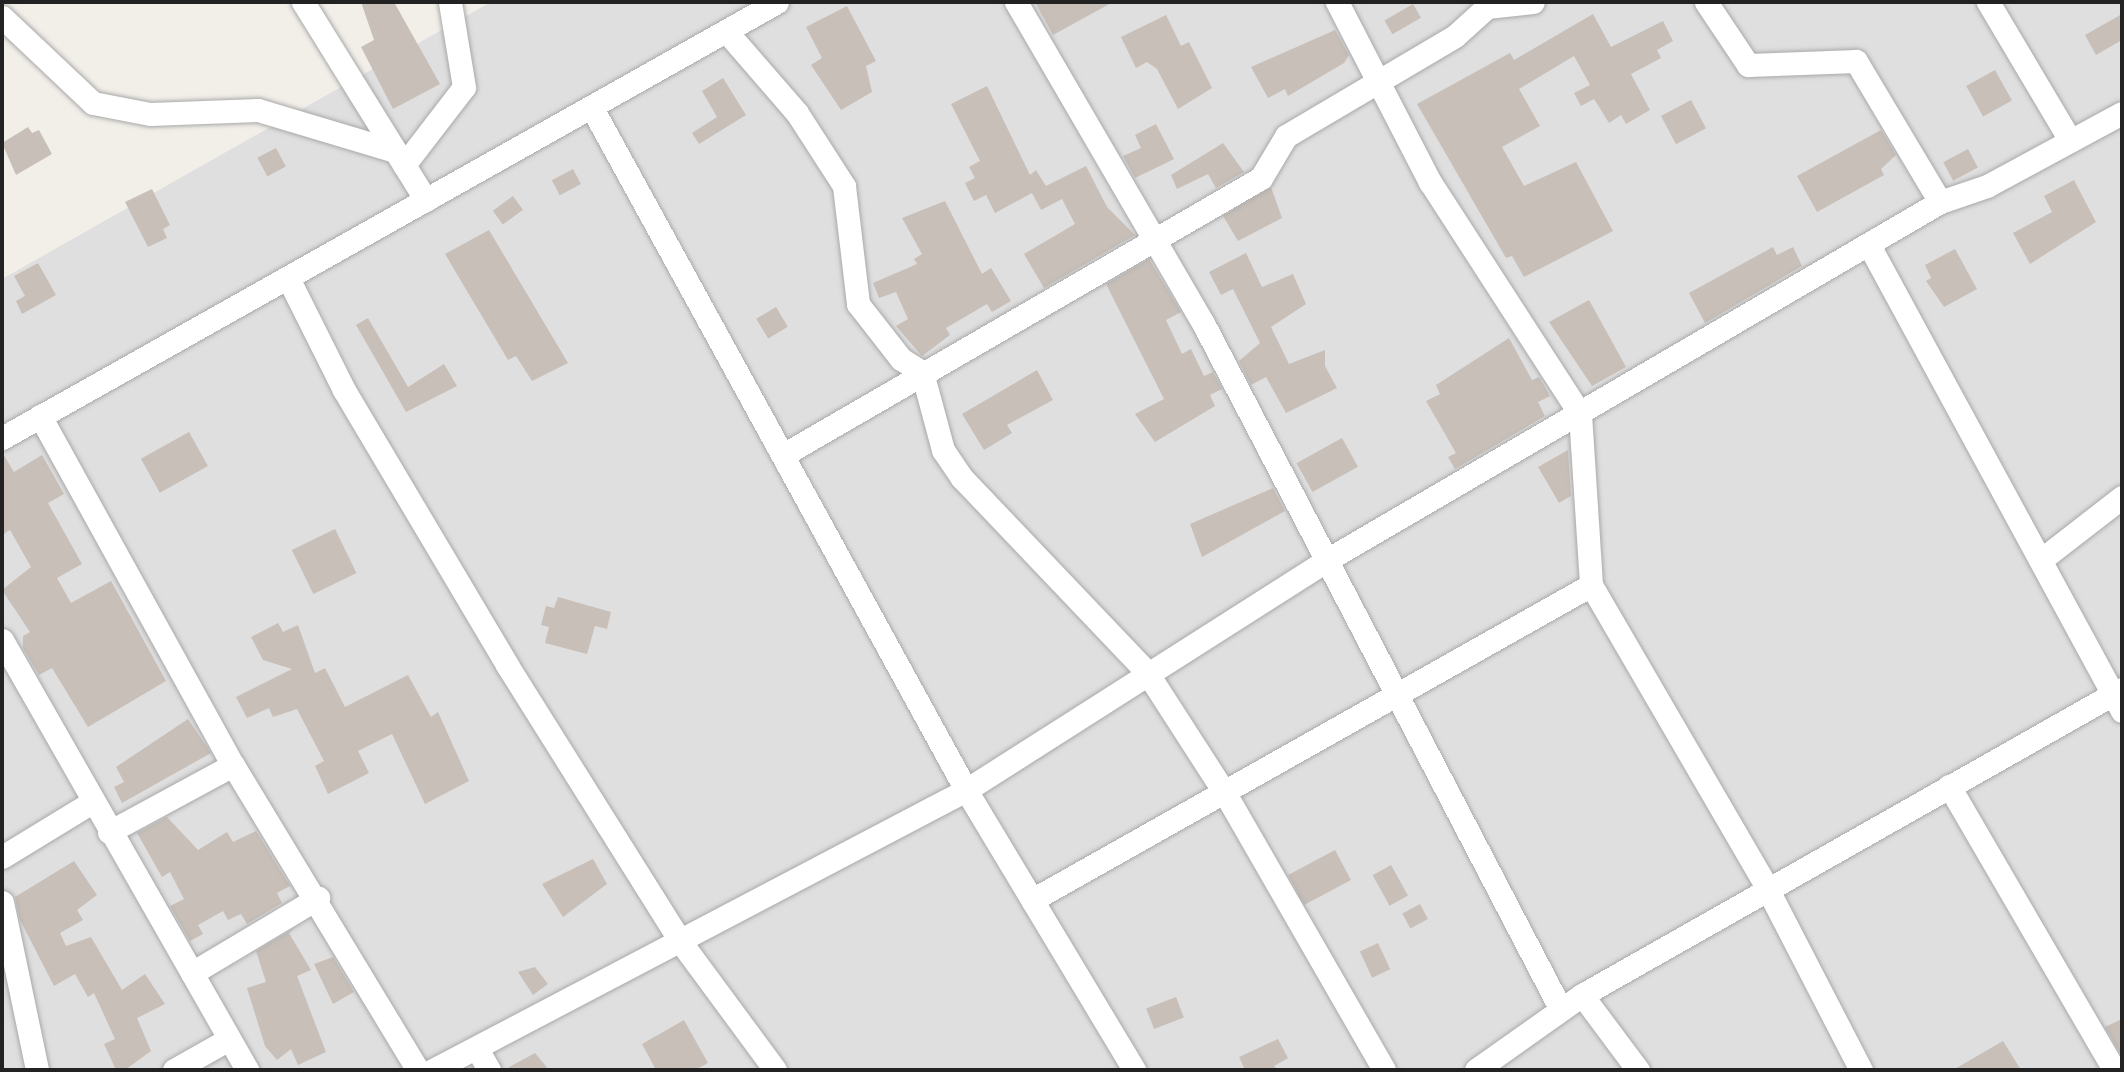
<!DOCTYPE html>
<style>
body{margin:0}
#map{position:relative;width:2124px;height:1072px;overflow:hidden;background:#f2efe9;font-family:Poppins,sans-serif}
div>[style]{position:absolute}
.residential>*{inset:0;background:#e0dfdf}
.building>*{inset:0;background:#c7bfb8;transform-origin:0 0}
.roads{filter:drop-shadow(0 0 2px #a9a9a9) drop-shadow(0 0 2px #a9a9a9)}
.minor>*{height:23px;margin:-11.5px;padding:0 11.5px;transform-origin:11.5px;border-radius:11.5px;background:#fff}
span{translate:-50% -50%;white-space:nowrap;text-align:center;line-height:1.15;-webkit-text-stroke:6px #fff;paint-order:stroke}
.frame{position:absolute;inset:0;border:4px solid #222;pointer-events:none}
</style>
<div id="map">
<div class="residential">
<i style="clip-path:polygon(491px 2px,2122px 2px,2122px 1070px,2px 1070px,2px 279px)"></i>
</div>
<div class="building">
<i style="clip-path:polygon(361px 2px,394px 2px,440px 84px,393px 109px,361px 47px,374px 40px)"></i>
<i style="clip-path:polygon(1035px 2px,1113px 2px,1053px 35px)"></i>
<i style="left:1413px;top:4px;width:16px;height:33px;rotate:60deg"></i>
<i style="clip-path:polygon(847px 6px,876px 61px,866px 66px,872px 92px,841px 110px,811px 65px,822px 58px,806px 27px)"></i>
<i style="clip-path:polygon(1593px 14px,1611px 47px,1663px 21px,1673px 41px,1657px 50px,1661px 58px,1631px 74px,1650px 110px,1626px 124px,1621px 115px,1609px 123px,1594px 99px,1581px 106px,1574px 93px,1590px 85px,1574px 56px,1519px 89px,1540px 126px,1502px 147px,1524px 186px,1576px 162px,1613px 231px,1524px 277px,1512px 256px,1506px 258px,1417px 104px,1510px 53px,1514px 60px)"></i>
<i style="clip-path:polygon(2122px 14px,2122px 40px,2096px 55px,2085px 35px)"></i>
<i style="clip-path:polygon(1166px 15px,1181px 46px,1189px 42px,1212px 88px,1178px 109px,1157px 69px,1147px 62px,1136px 68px,1121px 37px)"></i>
<i style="clip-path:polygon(1335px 30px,1349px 55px,1344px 63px,1288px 96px,1285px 89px,1268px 98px,1251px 67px)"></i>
<i style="left:1995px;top:70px;width:35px;height:33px;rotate:61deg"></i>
<i style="clip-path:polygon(723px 78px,746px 115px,699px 144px,692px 133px,717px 117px,702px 91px)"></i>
<i style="clip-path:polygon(987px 86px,1030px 175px,1036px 170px,1046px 186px,1086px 166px,1107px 207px,1135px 235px,1044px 288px,1024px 254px,1075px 224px,1062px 199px,1041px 210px,1032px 193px,995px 213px,986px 195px,974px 201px,965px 183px,975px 178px,969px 167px,980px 161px,951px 104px)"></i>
<i style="left:1691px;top:100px;width:32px;height:34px;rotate:62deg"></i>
<i style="clip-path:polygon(1156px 124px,1174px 159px,1135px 178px,1123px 156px,1141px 148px,1135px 135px)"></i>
<i style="clip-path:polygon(28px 127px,32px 133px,39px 130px,52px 154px,16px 175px,2px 143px)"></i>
<i style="clip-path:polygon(1881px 130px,1896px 155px,1881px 169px,1884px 175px,1817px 212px,1797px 176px)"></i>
<i style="clip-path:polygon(1223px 143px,1244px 172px,1216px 188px,1208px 174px,1177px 189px,1171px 175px)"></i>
<i style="left:276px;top:148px;width:21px;height:21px;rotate:62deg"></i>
<i style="left:1968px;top:149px;width:21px;height:28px;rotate:62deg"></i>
<i style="left:573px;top:169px;width:17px;height:24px;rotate:62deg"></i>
<i style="clip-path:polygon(2074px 180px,2096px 222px,2030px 264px,2013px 233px,2052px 212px,2044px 196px)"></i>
<i style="clip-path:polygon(1271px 187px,1282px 218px,1238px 241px,1223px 216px)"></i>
<i style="clip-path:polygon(152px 189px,170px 225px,163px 229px,167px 238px,148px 247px,125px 202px)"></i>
<i style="left:513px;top:196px;width:17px;height:25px;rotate:54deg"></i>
<i style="clip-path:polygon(945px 201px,982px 274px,991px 268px,1011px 301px,992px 312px,987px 304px,946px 328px,950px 335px,922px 356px,896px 326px,908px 319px,896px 292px,879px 298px,873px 283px,917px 264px,914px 259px,922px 254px,902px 218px)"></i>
<i style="clip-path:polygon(489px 230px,568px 363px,532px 381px,516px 356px,508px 360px,445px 254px)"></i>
<i style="clip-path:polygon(1773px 247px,1777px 255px,1793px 247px,1802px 266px,1705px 323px,1689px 293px)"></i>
<i style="clip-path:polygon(1955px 249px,1977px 289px,1944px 307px,1926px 281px,1931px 278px,1925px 265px)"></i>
<i style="clip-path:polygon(1246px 253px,1262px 287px,1293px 274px,1306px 304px,1271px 327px,1289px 364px,1325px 350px,1325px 366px,1337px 388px,1286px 413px,1266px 377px,1251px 385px,1239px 361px,1260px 343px,1233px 289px,1221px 295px,1209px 272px)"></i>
<i style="clip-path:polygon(1149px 259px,1181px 312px,1166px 320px,1182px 354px,1191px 349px,1204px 376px,1213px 372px,1222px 389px,1210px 395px,1215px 406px,1155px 442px,1135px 414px,1164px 399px,1106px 284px)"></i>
<i style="clip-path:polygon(38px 263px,56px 295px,22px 314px,16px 301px,25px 296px,14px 276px)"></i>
<i style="clip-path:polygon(1589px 300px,1626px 367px,1592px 386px,1549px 322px)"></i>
<i style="left:776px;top:307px;width:23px;height:23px;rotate:59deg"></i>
<i style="clip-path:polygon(368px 318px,408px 387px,444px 364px,457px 386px,406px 412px,356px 325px)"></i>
<i style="clip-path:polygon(1509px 338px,1532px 380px,1539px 377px,1550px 396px,1538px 402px,1545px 416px,1455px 469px,1448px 457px,1456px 453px,1426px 401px,1440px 394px,1436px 385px)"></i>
<i style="clip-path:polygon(1037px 370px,1053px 400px,1007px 425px,1012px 433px,984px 450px,962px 414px)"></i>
<i style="left:189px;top:432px;width:39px;height:55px;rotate:61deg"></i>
<i style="left:1342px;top:438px;width:33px;height:52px;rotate:61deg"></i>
<i style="clip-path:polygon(1568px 450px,1571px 496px,1559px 503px,1538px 467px)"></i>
<i style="clip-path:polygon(2px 452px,14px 472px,42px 455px,64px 494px,48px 503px,82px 564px,57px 578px,71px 603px,111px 581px,166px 681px,88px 727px,52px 668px,39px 675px,23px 648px,23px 636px,30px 632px,2px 590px,31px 567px,10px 530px,2px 535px)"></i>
<i style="clip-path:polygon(1273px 488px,1285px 511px,1202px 557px,1190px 524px)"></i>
<i style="left:335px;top:529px;width:49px;height:48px;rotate:64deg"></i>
<i style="clip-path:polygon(558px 597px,611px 612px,607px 629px,595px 626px,587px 654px,545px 643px,549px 627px,541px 625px,546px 606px,554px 608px)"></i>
<i style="clip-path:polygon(278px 623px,283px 632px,298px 625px,315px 673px,325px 668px,345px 707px,408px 675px,431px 717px,438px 712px,469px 781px,425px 804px,392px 734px,358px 751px,369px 773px,328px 794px,315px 766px,324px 761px,297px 709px,273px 717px,269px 708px,247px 718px,236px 697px,292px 669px,263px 660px,251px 637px)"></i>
<i style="clip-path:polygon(188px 719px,211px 753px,122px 803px,114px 787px,124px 782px,116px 767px)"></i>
<i style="clip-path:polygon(167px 817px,198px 850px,227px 832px,233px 842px,256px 831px,290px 886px,277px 893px,282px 903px,247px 924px,241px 914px,228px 920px,223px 911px,198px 925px,203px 934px,190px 941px,170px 906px,184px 899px,170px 872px,162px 877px,137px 833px)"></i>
<i style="left:1335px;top:850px;width:34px;height:53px;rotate:62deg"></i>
<i style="clip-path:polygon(593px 859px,607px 884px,563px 917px,542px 884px)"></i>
<i style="clip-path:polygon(74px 861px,97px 895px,77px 910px,83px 920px,60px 933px,66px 946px,91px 937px,122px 990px,145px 974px,165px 1004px,137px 1018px,151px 1051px,125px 1070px,116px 1070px,104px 1044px,115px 1039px,94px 993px,88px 997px,75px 974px,54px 986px,20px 920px,15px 897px)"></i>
<i style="left:1391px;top:865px;width:35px;height:21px;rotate:61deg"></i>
<i style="left:1420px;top:904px;width:17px;height:20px;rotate:62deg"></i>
<i style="clip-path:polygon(295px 928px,289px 933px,311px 970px,297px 976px,326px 1052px,298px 1065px,291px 1049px,277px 1060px,265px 1046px,247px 988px,266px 982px,256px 951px)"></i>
<i style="left:1378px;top:943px;width:29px;height:20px;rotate:65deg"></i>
<i style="clip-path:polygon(333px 957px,354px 992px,333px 1004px,314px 964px)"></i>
<i style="clip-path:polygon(535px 967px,548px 984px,533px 995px,518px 972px)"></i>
<i style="left:1176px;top:997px;width:22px;height:32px;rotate:69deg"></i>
<i style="clip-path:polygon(2122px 1019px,2122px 1052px,2120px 1053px,2105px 1027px)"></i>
<i style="clip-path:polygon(684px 1020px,708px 1063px,695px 1070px,656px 1070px,642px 1044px)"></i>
<i style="clip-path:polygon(1278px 1039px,1288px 1058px,1274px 1066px,1277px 1070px,1245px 1070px,1239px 1057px)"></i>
<i style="clip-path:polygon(2003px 1041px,2021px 1070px,1953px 1070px)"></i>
<i style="clip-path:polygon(535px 1053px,549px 1070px,504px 1070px)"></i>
</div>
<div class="roads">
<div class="minor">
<i style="left:303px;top:2px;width:233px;rotate:58.2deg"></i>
<i style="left:1016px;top:2px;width:371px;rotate:59.8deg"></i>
<i style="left:1203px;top:323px;width:772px;rotate:62.47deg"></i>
<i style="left:1337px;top:2px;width:203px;rotate:62.7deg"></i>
<i style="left:1430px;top:182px;width:276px;rotate:57.1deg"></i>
<i style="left:1580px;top:414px;width:171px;rotate:86.3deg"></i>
<i style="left:1591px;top:585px;width:350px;rotate:59.8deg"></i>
<i style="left:1767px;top:888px;width:205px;rotate:62.7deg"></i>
<i style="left:1706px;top:2px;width:76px;rotate:56.3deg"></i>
<i style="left:1748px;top:65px;width:108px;rotate:-2.1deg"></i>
<i style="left:1856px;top:61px;width:164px;rotate:59.2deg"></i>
<i style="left:1988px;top:2px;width:161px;rotate:59.3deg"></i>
<i style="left:2px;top:17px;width:125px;rotate:43.4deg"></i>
<i style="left:93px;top:103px;width:58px;rotate:10.9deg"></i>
<i style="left:150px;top:114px;width:108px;rotate:-2.1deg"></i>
<i style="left:258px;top:110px;width:143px;rotate:16.7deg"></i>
<i style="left:726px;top:31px;width:108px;rotate:49.1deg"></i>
<i style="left:797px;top:113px;width:87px;rotate:57.2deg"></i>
<i style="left:844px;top:186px;width:119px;rotate:83.2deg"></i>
<i style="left:858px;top:304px;width:70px;rotate:52deg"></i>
<i style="left:901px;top:359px;width:25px;rotate:32deg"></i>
<i style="left:922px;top:372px;width:81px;rotate:74.9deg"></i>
<i style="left:943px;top:450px;width:34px;rotate:56deg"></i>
<i style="left:962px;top:478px;width:267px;rotate:46.4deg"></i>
<i style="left:1146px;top:671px;width:148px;rotate:57.2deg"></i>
<i style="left:1226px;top:795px;width:317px;rotate:60.1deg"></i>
<i style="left:592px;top:108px;width:778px;rotate:61.26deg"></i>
<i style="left:966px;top:790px;width:327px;rotate:59deg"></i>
<i style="left:404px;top:165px;width:98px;rotate:-52.4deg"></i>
<i style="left:464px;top:87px;width:86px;rotate:-99.4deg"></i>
<i style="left:1870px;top:247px;width:528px;rotate:61.49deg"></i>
<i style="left:288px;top:278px;width:125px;rotate:63.4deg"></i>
<i style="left:344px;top:390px;width:320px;rotate:59.3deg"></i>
<i style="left:507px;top:665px;width:326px;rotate:57.9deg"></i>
<i style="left:680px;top:941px;width:160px;rotate:53.6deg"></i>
<i style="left:40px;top:416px;width:399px;rotate:61.1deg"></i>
<i style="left:233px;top:765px;width:357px;rotate:58.8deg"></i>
<i style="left:2px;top:438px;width:889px;rotate:-29.36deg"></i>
<i style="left:783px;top:455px;width:552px;rotate:-30.09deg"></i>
<i style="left:1261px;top:178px;width:49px;rotate:-59.2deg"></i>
<i style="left:1286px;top:136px;width:196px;rotate:-30.6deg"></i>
<i style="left:1455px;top:36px;width:43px;rotate:-42.2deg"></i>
<i style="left:1487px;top:7px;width:46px;rotate:-6.2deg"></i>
<i style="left:2042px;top:559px;width:101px;rotate:-37.8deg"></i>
<i style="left:2px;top:640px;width:495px;rotate:60.3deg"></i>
<i style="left:1949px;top:786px;width:328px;rotate:59.8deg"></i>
<i style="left:109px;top:832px;width:141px;rotate:-28.4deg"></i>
<i style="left:2px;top:857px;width:105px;rotate:-31.4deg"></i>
<i style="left:1032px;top:900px;width:642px;rotate:-29.4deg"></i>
<i style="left:2px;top:902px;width:172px;rotate:78.2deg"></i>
<i style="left:192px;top:973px;width:147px;rotate:-30.8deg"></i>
<i style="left:1582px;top:995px;width:94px;rotate:53.3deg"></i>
<i style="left:477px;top:1049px;width:24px;rotate:60deg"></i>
<i style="left:174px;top:1070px;width:63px;rotate:-29.4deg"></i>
<i style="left:433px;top:1070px;width:602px;rotate:-27.71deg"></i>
<i style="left:966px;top:790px;width:426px;rotate:-32.5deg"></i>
<i style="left:1325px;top:561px;width:712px;rotate:-30.27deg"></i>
<i style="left:1940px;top:202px;width:50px;rotate:-18.8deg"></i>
<i style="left:1987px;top:186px;width:153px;rotate:-28.4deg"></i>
<i style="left:1476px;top:1070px;width:130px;rotate:-35.3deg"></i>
<i style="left:1582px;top:995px;width:621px;rotate:-29.54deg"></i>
</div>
</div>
<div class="frame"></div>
</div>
